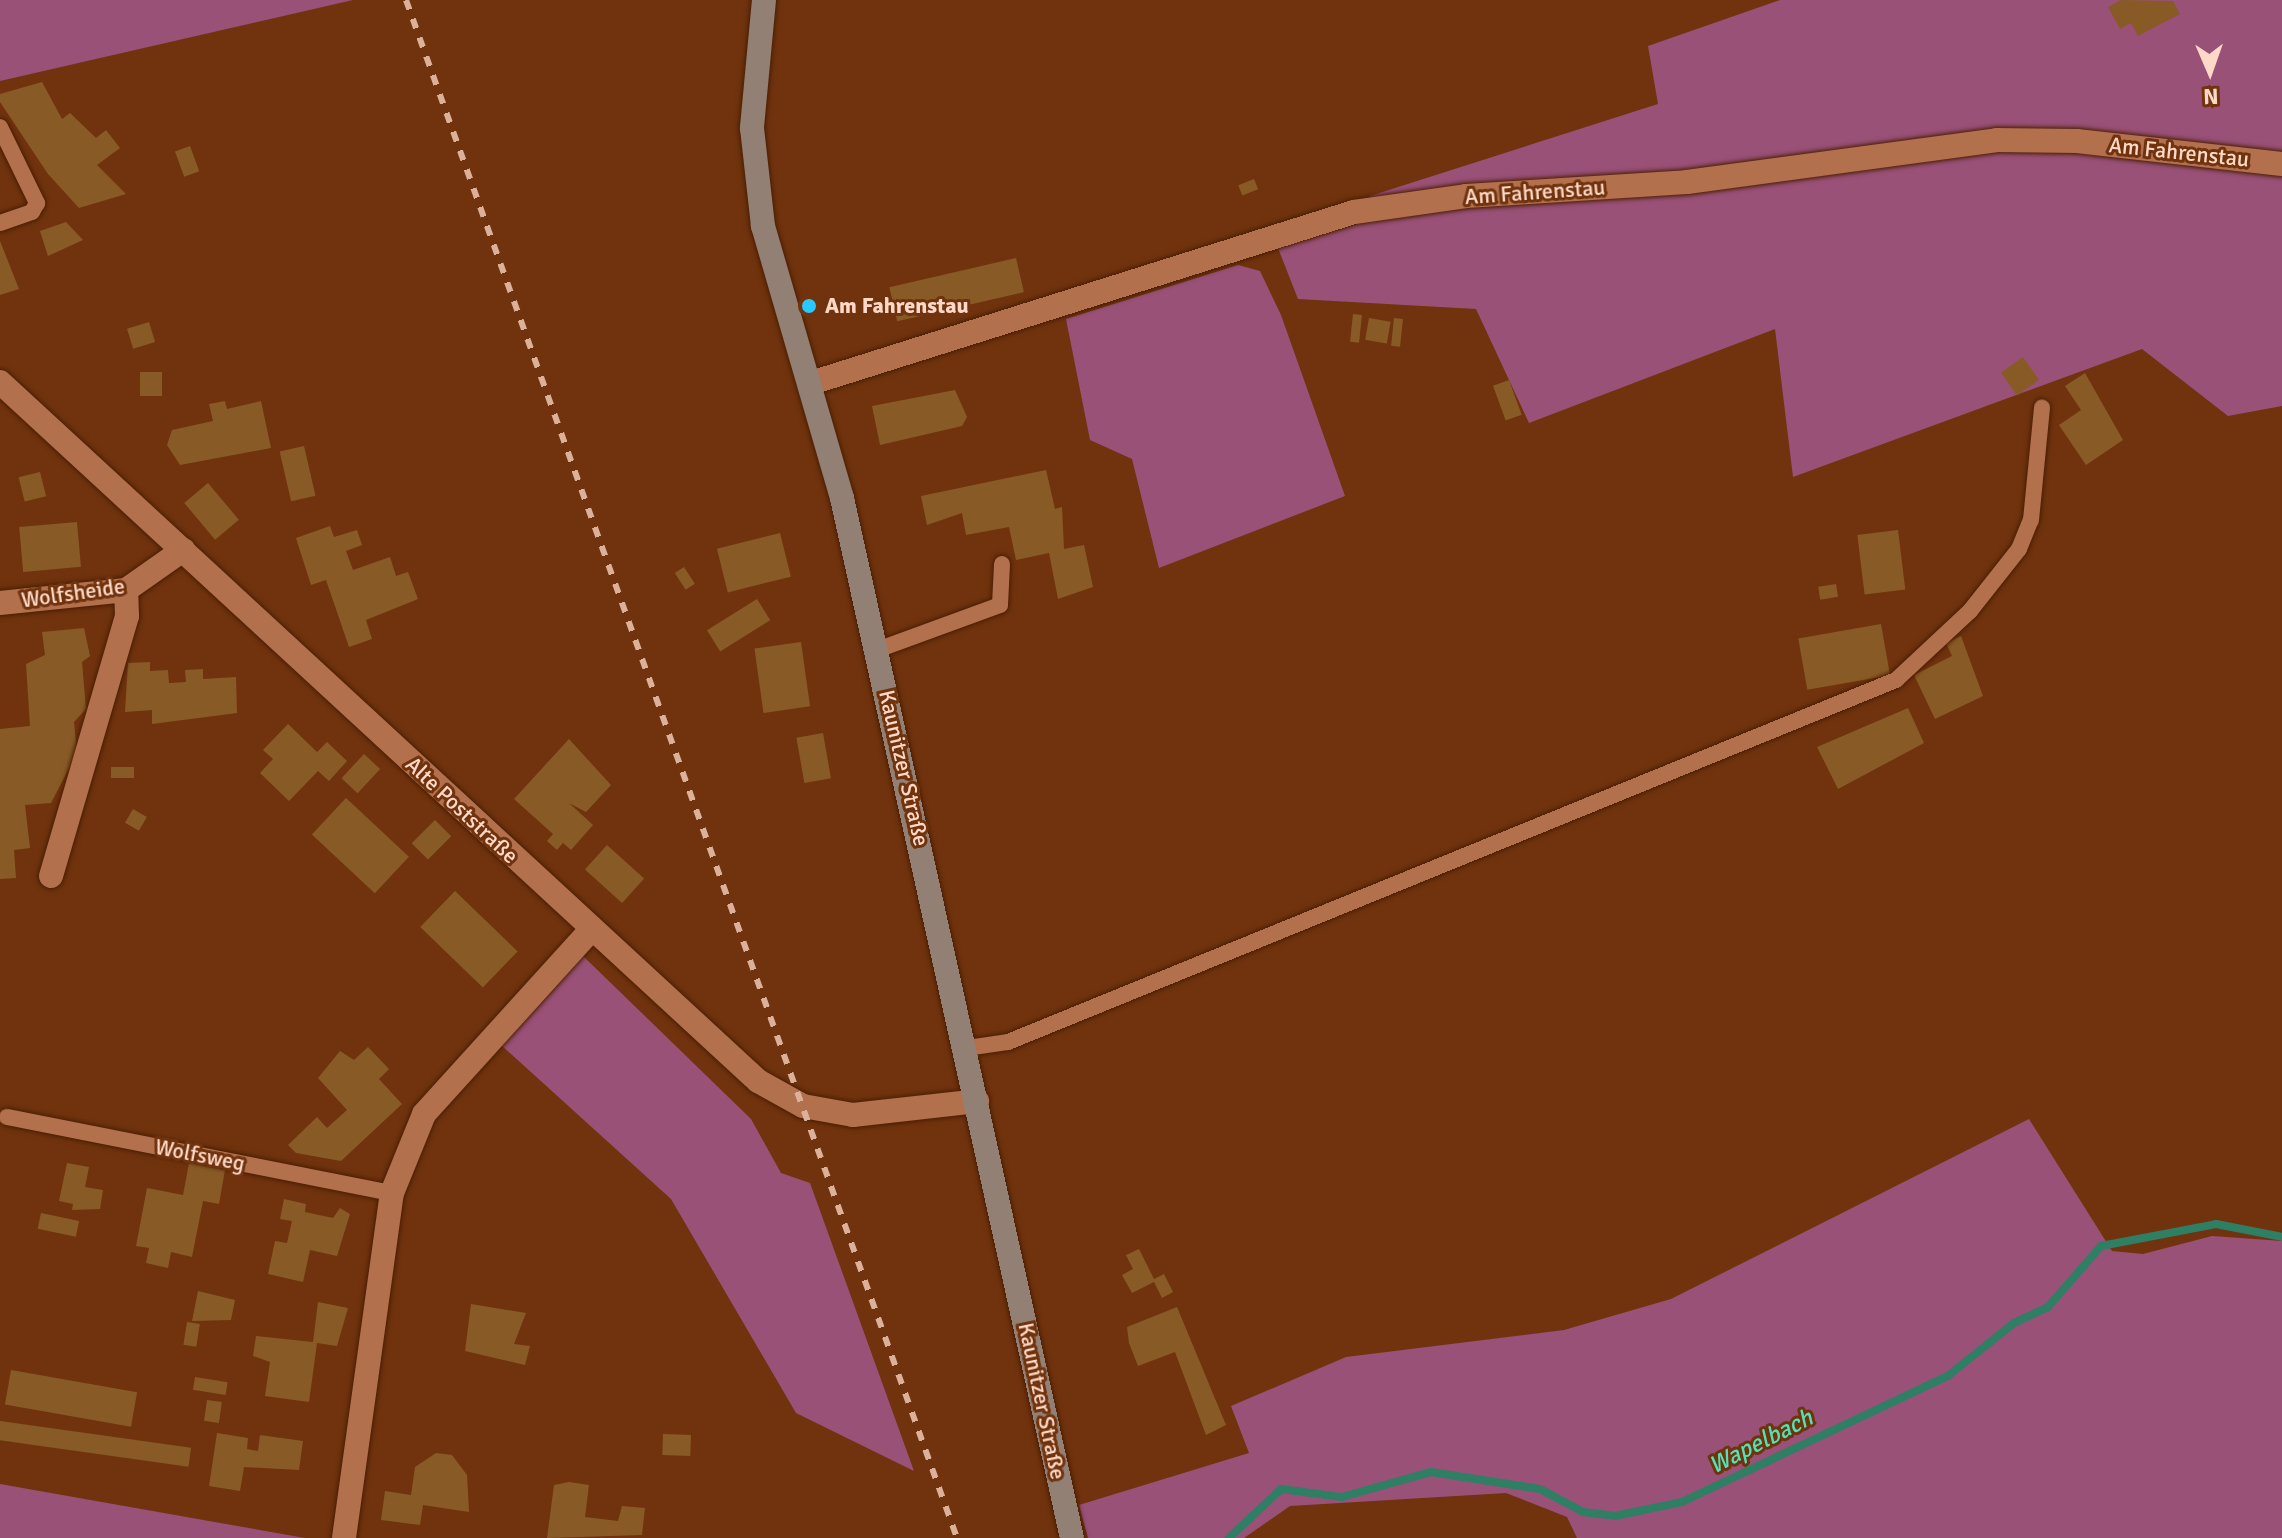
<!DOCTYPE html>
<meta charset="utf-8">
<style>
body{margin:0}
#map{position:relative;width:2282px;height:1538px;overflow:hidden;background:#70330e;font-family:Signika,sans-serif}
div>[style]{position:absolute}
.green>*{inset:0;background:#995178}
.stream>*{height:8px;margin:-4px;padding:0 4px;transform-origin:4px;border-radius:4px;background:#2e7f64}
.building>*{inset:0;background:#885b26;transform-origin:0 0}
.roads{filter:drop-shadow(0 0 2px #4b1e02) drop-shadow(0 0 2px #4b1e02)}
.lane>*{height:16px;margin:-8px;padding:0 8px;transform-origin:8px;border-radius:8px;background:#b2704d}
.street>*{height:24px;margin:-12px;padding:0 12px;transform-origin:12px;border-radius:12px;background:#b2704d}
.secondary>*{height:24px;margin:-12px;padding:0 12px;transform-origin:12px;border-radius:12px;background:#918073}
.rail>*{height:6px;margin-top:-3px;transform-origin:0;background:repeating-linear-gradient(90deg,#dcb19a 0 10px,transparent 0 20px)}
.dots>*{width:22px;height:22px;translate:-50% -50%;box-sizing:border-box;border:4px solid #70330e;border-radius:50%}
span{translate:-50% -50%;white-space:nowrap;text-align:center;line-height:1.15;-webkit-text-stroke:6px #70330e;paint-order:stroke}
.street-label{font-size:22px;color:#ffd9c7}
.poi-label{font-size:22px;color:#ffd9c7;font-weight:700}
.left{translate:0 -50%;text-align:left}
.water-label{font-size:24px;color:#50e4b5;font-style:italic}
.north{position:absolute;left:2170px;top:32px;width:80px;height:80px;-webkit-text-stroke:6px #70330e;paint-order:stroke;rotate:178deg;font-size:22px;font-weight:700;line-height:32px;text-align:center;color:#ffd9c7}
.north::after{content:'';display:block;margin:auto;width:28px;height:36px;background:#ffd9c7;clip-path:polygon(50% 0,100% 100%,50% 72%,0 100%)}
</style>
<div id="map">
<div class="green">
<i style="clip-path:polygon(0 0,353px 0,0 81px)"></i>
<i style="clip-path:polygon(1780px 0,2282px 0,2282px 406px,2228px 416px,2142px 349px,1793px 477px,1775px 329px,1529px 423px,1476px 309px,1298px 299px,1278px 248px,1364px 222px,1370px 196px,1658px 104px,1648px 46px)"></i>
<i style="clip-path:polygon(1238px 265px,1260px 271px,1281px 315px,1345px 496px,1159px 568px,1132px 459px,1090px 440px,1066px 319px)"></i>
<i style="clip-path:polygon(582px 955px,751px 1119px,781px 1173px,810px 1183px,914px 1471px,796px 1413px,671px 1199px,501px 1045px)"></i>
<i style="clip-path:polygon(2029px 1119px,2112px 1251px,2143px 1254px,2212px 1236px,2282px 1241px,2282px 1538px,1577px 1538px,1567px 1517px,1506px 1493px,1290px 1506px,1244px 1538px,1088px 1538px,1079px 1505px,1249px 1453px,1231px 1406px,1346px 1357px,1564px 1330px,1671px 1299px)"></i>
<i style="clip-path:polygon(0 1484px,305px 1538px,0 1538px)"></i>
</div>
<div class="stream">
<i style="left:1229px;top:1538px;width:71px;rotate:-43.3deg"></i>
<i style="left:1281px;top:1489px;width:62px;rotate:7.5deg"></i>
<i style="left:1342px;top:1497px;width:92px;rotate:-15.7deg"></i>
<i style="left:1431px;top:1472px;width:110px;rotate:8.9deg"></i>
<i style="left:1540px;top:1489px;width:49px;rotate:28.1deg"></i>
<i style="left:1583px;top:1512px;width:32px;rotate:7deg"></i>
<i style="left:1615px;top:1516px;width:68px;rotate:-11.8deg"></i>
<i style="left:1682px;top:1502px;width:296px;rotate:-25.4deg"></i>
<i style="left:1949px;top:1375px;width:83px;rotate:-38.7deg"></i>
<i style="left:2014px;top:1323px;width:38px;rotate:-25deg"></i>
<i style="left:2048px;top:1307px;width:81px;rotate:-49deg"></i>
<i style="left:2101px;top:1246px;width:117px;rotate:-10.8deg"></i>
<i style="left:2216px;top:1224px;width:67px;rotate:11.1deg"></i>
</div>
<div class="building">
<i style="clip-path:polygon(2121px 0,2173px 1px,2180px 14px,2138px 36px,2131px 23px,2120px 29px,2108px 7px)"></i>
<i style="clip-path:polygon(42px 82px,62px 119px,70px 113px,96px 138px,106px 130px,120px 148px,97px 165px,126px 194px,79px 208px,48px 174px,0 102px,0 94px)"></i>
<i style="left:190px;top:146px;width:27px;height:16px;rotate:70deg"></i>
<i style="left:1254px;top:179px;width:11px;height:17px;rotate:68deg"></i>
<i style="clip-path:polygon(66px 222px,83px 240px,48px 256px,40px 231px)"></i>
<i style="clip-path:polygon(0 241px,19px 289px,0 295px)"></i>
<i style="left:1016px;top:258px;width:35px;height:130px;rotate:77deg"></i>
<i style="left:1353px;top:314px;width:9px;height:28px;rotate:6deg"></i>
<i style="left:1369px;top:318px;width:22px;height:22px;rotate:10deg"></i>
<i style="left:1394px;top:318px;width:9px;height:28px;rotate:6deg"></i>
<i style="left:149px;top:322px;width:21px;height:23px;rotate:73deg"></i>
<i style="left:2023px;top:357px;width:28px;height:27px;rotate:55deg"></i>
<i style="left:140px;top:372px;width:22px;height:24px"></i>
<i style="clip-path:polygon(2085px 373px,2123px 440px,2086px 465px,2059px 425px,2081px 410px,2065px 386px)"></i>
<i style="left:1509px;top:380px;width:37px;height:17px;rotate:70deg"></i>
<i style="clip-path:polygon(955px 390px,967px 417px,962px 426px,880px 445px,872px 406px)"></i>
<i style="clip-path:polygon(225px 401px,227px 409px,261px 401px,271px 448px,180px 465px,167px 445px,172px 430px,213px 421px,209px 404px)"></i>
<i style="left:304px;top:446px;width:51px;height:25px;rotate:77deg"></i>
<i style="clip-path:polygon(1046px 470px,1055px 509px,1062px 507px,1064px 549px,1084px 545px,1093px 587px,1058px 599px,1049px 553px,1016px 560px,1009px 527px,966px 535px,962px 513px,927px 525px,921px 496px)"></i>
<i style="left:40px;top:472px;width:25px;height:22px;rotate:76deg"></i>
<i style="left:208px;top:483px;width:48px;height:31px;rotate:50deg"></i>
<i style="left:77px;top:522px;width:45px;height:58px;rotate:85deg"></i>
<i style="clip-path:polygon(330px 526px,334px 537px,357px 530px,362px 545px,346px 551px,353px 570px,390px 557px,396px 576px,408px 572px,418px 599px,366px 620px,372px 639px,349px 647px,326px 580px,311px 585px,296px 538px)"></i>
<i style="left:1898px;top:530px;width:60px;height:41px;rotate:83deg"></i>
<i style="left:780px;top:533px;width:45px;height:65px;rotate:76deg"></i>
<i style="left:684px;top:567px;width:20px;height:11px;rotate:57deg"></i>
<i style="left:1836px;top:584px;width:13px;height:18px;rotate:81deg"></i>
<i style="left:757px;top:599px;width:25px;height:59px;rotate:58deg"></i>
<i style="left:1881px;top:624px;width:52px;height:84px;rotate:80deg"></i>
<i style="clip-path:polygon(84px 628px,90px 656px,82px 662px,86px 709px,74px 722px,77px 753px,51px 803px,25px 805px,30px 848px,14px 850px,16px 878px,0 879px,0 729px,30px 726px,26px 664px,45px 655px,42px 632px)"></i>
<i style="clip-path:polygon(1961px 636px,1983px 696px,1935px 719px,1914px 675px,1952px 656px,1946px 643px)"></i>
<i style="left:801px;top:642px;width:65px;height:47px;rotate:82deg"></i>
<i style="clip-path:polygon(150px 662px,150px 671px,168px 670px,169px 683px,186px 682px,185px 670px,203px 669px,203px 679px,236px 677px,237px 713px,152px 724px,152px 710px,125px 712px,128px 663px)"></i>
<i style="clip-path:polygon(1908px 708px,1924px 743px,1838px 789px,1817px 747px)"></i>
<i style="clip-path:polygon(288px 724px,317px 752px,327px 742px,347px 761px,329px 781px,318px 771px,289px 801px,260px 773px,273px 759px,263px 750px)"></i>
<i style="left:823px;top:733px;width:46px;height:27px;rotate:80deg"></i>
<i style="clip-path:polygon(569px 739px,611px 785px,586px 812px,569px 803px,593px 825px,571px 850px,563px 843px,557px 850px,547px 841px,553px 834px,514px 799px)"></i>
<i style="left:364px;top:754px;width:22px;height:33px;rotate:43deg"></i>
<i style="left:111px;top:767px;width:23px;height:11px"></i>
<i style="left:346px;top:798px;width:86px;height:50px;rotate:43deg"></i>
<i style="left:133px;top:809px;width:16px;height:16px;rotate:30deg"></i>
<i style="left:435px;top:820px;width:23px;height:33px;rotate:45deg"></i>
<i style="left:607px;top:845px;width:50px;height:33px;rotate:42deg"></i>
<i style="left:455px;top:891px;width:87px;height:50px;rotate:44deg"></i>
<i style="clip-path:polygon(368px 1047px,389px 1069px,379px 1079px,402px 1104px,341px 1161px,296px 1153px,288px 1145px,317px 1117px,327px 1128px,347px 1110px,318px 1078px,340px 1051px,354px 1060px)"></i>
<i style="clip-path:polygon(67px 1163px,89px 1167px,85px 1187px,103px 1190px,100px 1209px,72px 1210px,73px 1204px,59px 1201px)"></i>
<i style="clip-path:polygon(189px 1163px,225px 1170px,219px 1204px,203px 1201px,192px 1257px,171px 1252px,168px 1268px,146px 1263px,149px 1248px,136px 1246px,147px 1188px,183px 1195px)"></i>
<i style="clip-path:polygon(284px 1199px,306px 1204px,305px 1212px,333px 1218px,340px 1208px,350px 1214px,337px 1256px,310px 1250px,303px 1282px,268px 1274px,275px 1241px,287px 1243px,292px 1221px,280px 1219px)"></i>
<i style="left:41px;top:1213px;width:39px;height:16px;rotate:12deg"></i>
<i style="clip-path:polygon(1139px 1249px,1154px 1279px,1164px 1274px,1173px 1292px,1162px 1298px,1154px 1282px,1132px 1293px,1122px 1275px,1133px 1269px,1126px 1255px)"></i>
<i style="clip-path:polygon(198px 1291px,235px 1300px,231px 1320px,192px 1321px)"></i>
<i style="clip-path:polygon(318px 1302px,348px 1308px,337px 1346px,317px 1343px,309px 1402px,265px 1396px,270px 1362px,253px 1356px,256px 1336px,313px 1342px)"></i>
<i style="clip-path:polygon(471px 1304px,526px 1313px,514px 1344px,530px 1346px,525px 1365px,465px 1351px)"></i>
<i style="clip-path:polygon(1177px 1307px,1226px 1425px,1206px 1435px,1175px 1352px,1138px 1366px,1129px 1343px,1127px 1327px)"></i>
<i style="left:187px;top:1322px;width:13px;height:23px;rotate:9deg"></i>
<i style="left:11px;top:1370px;width:128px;height:35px;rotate:10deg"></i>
<i style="left:195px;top:1377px;width:33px;height:13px;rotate:9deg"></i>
<i style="left:207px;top:1400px;width:15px;height:21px;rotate:8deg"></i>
<i style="left:0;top:1421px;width:193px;height:19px;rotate:8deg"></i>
<i style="clip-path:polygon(217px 1433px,248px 1438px,247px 1449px,258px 1451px,260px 1435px,303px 1441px,299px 1470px,244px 1467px,240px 1491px,209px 1486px)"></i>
<i style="left:663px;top:1434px;width:28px;height:21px;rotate:2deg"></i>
<i style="clip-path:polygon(436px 1453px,452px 1455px,467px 1475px,469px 1512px,423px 1505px,420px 1525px,381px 1520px,385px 1491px,411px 1495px,415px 1467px)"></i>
<i style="clip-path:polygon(569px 1482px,589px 1485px,585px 1517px,618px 1521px,622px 1506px,645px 1508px,642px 1535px,547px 1538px,554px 1485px)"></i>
</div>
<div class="roads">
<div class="lane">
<i style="left:0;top:127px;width:85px;rotate:64deg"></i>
<i style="left:37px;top:203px;width:10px;rotate:119deg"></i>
<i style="left:32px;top:212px;width:34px;rotate:161deg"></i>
<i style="left:877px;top:650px;width:131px;rotate:-20.1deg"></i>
<i style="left:1000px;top:605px;width:41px;rotate:-87.2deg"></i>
<i style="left:967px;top:1048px;width:41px;rotate:-8.3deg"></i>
<i style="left:1008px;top:1042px;width:959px;rotate:-22.18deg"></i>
<i style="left:1896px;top:680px;width:101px;rotate:-43deg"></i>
<i style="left:1970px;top:611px;width:79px;rotate:-51.7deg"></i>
<i style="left:2019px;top:549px;width:31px;rotate:-68deg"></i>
<i style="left:2031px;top:520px;width:113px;rotate:-84.4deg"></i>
<i style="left:7px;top:1117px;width:392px;rotate:11.2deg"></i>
</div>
<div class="street">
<i style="left:0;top:382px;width:1031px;rotate:42.68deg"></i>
<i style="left:758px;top:1081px;width:51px;rotate:29.1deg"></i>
<i style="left:803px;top:1106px;width:51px;rotate:10.2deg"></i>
<i style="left:853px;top:1115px;width:125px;rotate:-6.4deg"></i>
<i style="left:811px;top:383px;width:569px;rotate:-17.48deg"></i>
<i style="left:1354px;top:212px;width:113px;rotate:-8.1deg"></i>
<i style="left:1466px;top:196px;width:221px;rotate:-3.6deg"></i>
<i style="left:1687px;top:182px;width:313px;rotate:-7.7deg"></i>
<i style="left:1997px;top:140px;width:80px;rotate:0.7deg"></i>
<i style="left:2077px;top:141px;width:206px;rotate:6.4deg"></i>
<i style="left:0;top:603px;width:127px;rotate:-5.9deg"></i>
<i style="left:126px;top:590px;width:70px;rotate:-35.1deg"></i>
<i style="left:51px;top:876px;width:271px;rotate:-73.7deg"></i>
<i style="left:127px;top:616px;width:26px;rotate:-92deg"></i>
<i style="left:344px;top:1538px;width:348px;rotate:-82.1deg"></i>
<i style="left:392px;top:1193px;width:85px;rotate:-67.9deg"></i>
<i style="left:424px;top:1114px;width:248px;rotate:-47.8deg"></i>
</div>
<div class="secondary">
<i style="left:764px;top:0;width:129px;rotate:95.4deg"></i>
<i style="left:752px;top:128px;width:99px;rotate:83.6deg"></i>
<i style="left:763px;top:226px;width:283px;rotate:73.8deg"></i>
<i style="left:842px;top:498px;width:1065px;rotate:77.53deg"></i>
</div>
</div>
<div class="rail">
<i style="left:406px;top:0;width:1634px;rotate:70.29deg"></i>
</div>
<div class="dots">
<i style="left:809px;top:306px;background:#29c8ff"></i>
</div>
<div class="street-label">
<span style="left:2179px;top:152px;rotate:6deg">Am Fahrenstau</span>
<span style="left:1535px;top:192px;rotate:-4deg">Am Fahrenstau</span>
<span style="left:73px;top:593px;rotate:-8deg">Wolfsheide</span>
<span style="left:904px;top:768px;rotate:77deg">Kaunitzer Straße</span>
<span style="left:462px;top:810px;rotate:43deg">Alte Poststraße</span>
<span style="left:200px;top:1155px;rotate:11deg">Wolfsweg</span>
<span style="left:1042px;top:1401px;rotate:78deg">Kaunitzer Straße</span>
</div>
<div class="poi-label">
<span class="left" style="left:825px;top:306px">Am Fahrenstau</span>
</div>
<div class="water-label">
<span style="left:1761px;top:1442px;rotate:-27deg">Wapelbach</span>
</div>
<div class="north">N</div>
</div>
